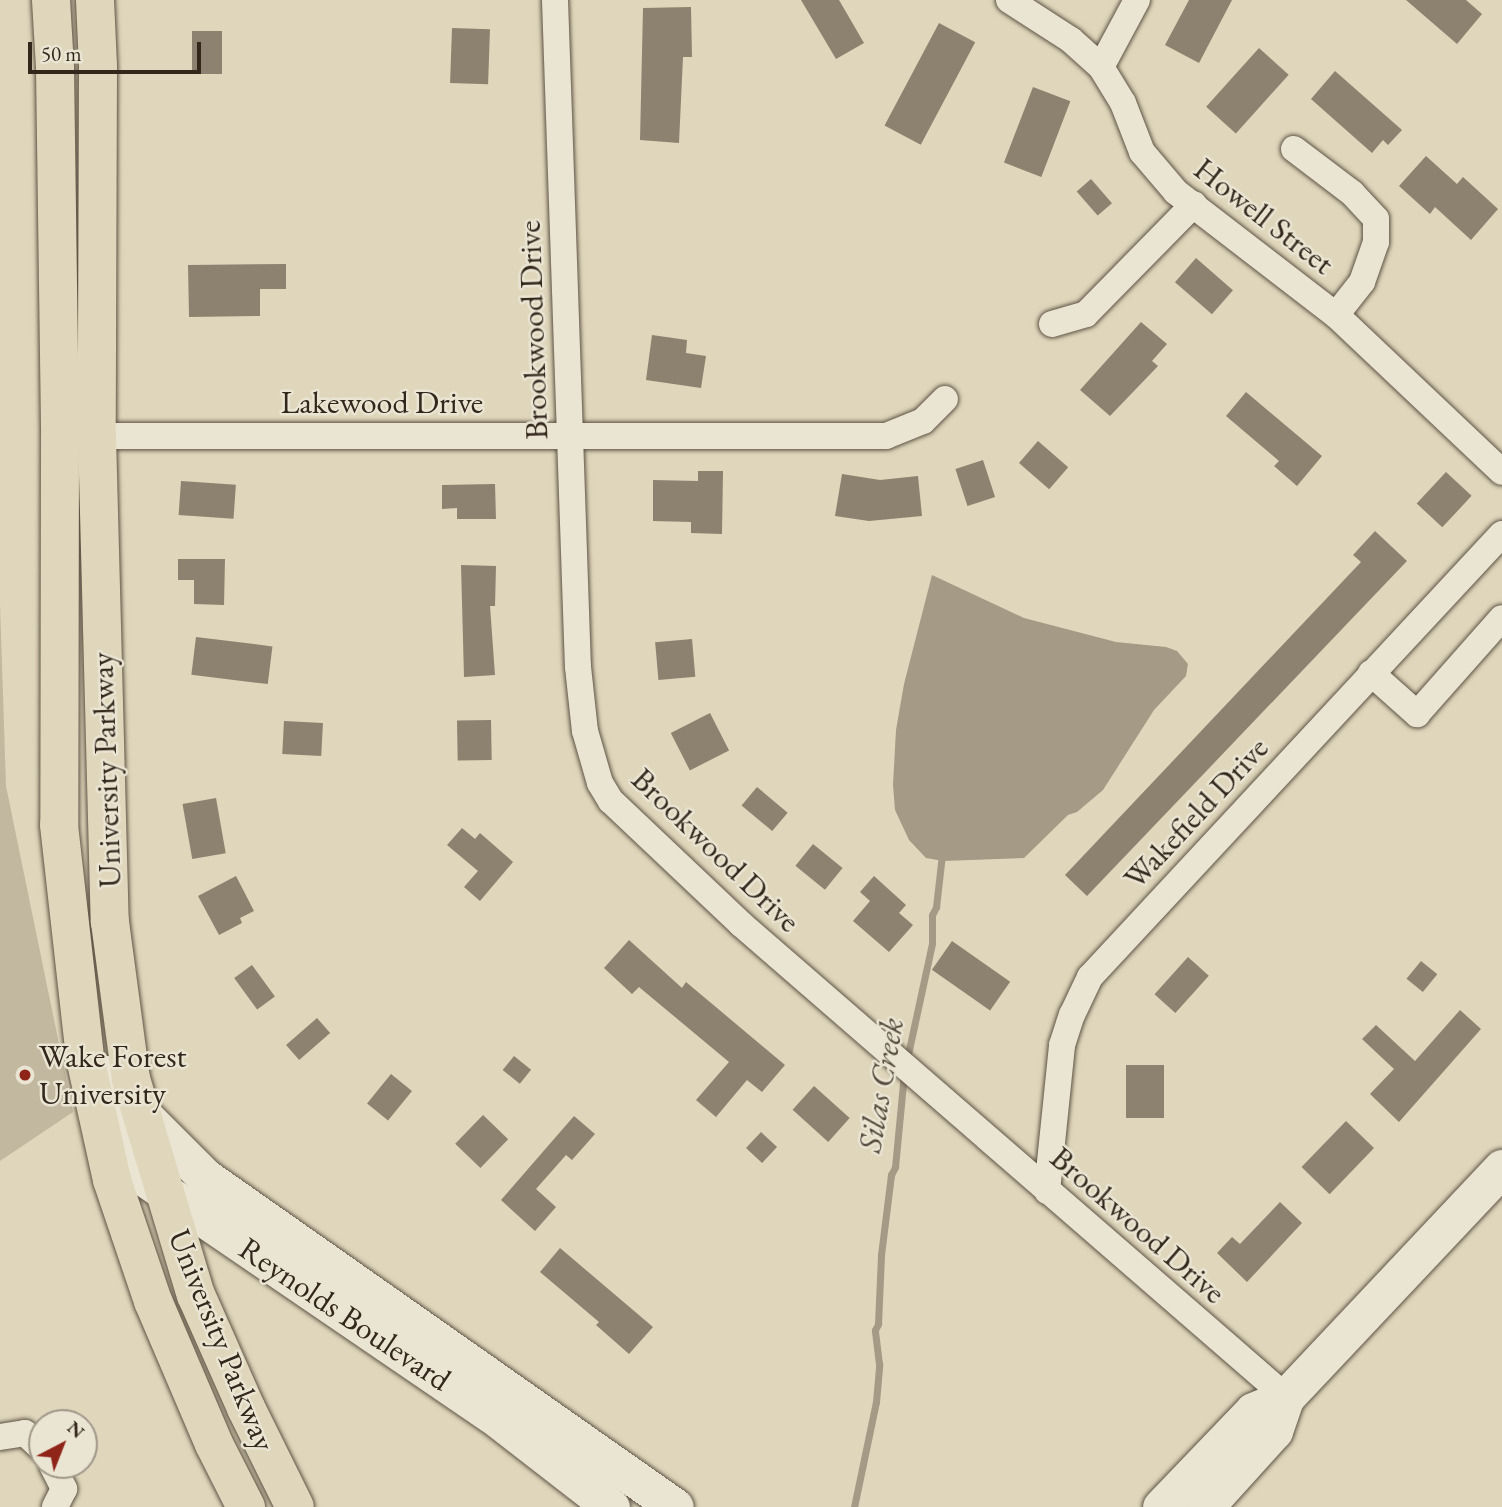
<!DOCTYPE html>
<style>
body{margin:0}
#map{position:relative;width:1502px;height:1507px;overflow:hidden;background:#dfd6bb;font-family:"EB Garamond",serif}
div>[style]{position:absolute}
.green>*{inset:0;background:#c2b8a0}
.water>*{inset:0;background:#a59a85}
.stream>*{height:7px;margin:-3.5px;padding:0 3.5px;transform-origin:3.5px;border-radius:3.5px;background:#a59a85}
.building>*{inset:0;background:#8c826f;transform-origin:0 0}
.roads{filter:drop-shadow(0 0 2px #5e5344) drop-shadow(0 0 2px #5e5344)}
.minor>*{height:26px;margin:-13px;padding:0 13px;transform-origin:13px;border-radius:13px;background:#eae4d3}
.secondary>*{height:37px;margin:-18.5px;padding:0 18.5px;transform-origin:18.5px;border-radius:18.5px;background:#eae4d3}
.primary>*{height:38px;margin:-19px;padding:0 19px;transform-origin:19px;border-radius:19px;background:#dfd6bb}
.dots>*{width:19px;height:19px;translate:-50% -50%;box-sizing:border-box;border:4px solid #eae4d3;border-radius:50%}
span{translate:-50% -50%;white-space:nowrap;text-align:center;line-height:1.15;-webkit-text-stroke:5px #eae4d3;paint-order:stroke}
.street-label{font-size:32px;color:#33271c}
.poi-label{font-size:32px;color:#33271c}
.left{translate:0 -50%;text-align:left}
.water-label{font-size:33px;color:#554a3c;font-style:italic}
.north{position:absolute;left:28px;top:1409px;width:70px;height:70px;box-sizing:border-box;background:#eae4d3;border:2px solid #a1988a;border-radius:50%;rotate:42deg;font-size:19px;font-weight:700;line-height:28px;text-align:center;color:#33271c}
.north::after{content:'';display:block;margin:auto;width:24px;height:32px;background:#8f2418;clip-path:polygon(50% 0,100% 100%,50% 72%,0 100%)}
.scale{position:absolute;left:28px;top:42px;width:173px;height:32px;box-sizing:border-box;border:4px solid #33271c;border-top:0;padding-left:9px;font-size:21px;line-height:24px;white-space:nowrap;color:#33271c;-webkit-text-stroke:5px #eae4d3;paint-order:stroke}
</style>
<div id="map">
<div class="green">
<i style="clip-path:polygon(0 604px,6px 786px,73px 1112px,0 1161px)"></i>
</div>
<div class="water">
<i style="clip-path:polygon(932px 575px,1024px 618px,1116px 642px,1166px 647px,1177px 651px,1188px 664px,1186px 676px,1154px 710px,1103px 790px,1077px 812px,1068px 815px,1024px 858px,943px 861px,926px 858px,909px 840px,895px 810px,893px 785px,896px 730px,904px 684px)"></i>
</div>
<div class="stream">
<i style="left:907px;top:1059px;width:119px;rotate:-77.8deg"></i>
<i style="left:932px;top:943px;width:28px;rotate:-90deg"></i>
<i style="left:932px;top:915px;width:9px;rotate:-63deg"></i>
<i style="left:936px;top:907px;width:53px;rotate:-83.5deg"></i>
<i style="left:854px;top:1507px;width:107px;rotate:-78.2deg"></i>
<i style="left:876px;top:1402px;width:38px;rotate:-85deg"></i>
<i style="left:879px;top:1364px;width:34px;rotate:-97deg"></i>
<i style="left:875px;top:1330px;width:7px;rotate:-63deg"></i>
<i style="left:878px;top:1324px;width:69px;rotate:-87.5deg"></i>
<i style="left:881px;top:1255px;width:81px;rotate:-82.9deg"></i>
<i style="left:891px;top:1175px;width:9px;rotate:-63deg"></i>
<i style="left:895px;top:1167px;width:93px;rotate:-84.5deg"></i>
</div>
<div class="building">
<i style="clip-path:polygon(801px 0,839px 0,864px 43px,836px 59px)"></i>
<i style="clip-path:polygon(1189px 0,1232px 0,1199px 63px,1165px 45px)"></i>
<i style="clip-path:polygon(1406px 0,1466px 0,1482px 14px,1457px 44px)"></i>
<i style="clip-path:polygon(691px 7px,692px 57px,683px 57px,679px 143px,640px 140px,643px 8px)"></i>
<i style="left:939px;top:23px;width:41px;height:116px;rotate:28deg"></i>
<i style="left:452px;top:28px;width:38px;height:55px;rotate:2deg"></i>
<i style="left:192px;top:31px;width:30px;height:43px"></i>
<i style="left:1259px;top:48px;width:40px;height:79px;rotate:42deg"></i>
<i style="clip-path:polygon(1335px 71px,1402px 130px,1388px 145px,1383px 140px,1372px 153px,1311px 99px)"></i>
<i style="left:1033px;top:87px;width:40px;height:81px;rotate:21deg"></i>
<i style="clip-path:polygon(1426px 156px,1457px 184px,1463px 177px,1498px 209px,1471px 240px,1435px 207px,1430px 214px,1399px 186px)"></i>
<i style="left:1091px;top:179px;width:32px;height:19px;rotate:49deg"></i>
<i style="left:1196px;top:258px;width:49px;height:32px;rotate:41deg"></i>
<i style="clip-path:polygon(286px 264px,286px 289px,260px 289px,260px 316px,189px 317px,188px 265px)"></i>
<i style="clip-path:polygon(1141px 322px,1167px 344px,1152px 361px,1158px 366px,1110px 416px,1080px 390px)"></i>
<i style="clip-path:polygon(652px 335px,687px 340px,686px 353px,706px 356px,701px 388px,646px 380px)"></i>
<i style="clip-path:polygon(1246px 392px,1322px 456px,1297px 486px,1274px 466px,1279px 461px,1226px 416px)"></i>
<i style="left:1038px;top:441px;width:40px;height:29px;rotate:41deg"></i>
<i style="left:983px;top:460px;width:39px;height:29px;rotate:72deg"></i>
<i style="clip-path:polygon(698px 471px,723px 471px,722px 534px,691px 533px,691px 522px,653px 521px,653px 480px,698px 481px)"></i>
<i style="left:1446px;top:472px;width:35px;height:43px;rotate:43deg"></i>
<i style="clip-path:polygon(842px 474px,880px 480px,918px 476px,922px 516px,869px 521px,835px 516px)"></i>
<i style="left:181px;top:481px;width:55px;height:34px;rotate:4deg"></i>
<i style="clip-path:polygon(495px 484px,496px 519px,457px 519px,457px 508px,442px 509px,442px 485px)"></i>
<i style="clip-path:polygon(1375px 531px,1407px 561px,1087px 896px,1065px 875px,1361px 562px,1353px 555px)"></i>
<i style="clip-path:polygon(178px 559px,225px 559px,224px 605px,194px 604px,194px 580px,178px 580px)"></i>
<i style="clip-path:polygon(461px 565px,496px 566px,495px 606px,490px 606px,495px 675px,464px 677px)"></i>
<i style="left:196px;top:637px;width:77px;height:38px;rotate:7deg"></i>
<i style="left:692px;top:639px;width:38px;height:37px;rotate:85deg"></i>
<i style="left:710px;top:713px;width:42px;height:44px;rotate:63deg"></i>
<i style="left:491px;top:720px;width:40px;height:34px;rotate:89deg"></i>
<i style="left:284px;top:721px;width:39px;height:33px;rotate:3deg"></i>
<i style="left:757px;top:787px;width:40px;height:24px;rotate:40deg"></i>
<i style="left:216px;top:798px;width:56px;height:34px;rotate:80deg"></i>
<i style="clip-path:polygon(462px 828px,475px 839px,480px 833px,513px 862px,480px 901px,464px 887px,478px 871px,447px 845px)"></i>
<i style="left:813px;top:844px;width:38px;height:28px;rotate:39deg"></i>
<i style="clip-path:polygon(236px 876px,254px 911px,240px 918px,242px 923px,219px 935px,198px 896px)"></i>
<i style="clip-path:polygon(874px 876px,906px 905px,899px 913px,913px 925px,889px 952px,853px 921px,870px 901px,860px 892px)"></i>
<i style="clip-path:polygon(629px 940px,682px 988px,686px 982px,785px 1065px,762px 1092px,747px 1080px,716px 1117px,696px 1100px,729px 1062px,639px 987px,632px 994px,604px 968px)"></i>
<i style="left:952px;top:941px;width:71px;height:35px;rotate:35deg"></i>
<i style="left:1188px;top:957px;width:28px;height:50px;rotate:42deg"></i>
<i style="left:1421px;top:961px;width:21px;height:23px;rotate:39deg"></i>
<i style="left:252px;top:965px;width:39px;height:22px;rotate:54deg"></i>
<i style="clip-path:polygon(1460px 1010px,1481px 1029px,1399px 1122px,1370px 1094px,1394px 1069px,1362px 1039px,1376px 1025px,1415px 1061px)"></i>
<i style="left:317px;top:1018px;width:20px;height:41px;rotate:49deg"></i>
<i style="left:514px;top:1056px;width:22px;height:18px;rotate:39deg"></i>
<i style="left:1164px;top:1065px;width:53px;height:38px;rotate:90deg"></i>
<i style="left:391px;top:1074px;width:27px;height:38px;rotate:39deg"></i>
<i style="left:814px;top:1086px;width:48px;height:32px;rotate:42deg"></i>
<i style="left:483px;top:1115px;width:35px;height:40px;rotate:44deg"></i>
<i style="clip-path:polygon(574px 1116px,595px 1134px,572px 1160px,566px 1155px,536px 1189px,556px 1207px,535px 1231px,501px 1200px)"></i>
<i style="left:1346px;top:1121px;width:39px;height:64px;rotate:44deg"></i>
<i style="left:761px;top:1132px;width:22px;height:22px;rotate:43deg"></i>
<i style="clip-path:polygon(1280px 1202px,1302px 1223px,1247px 1282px,1217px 1253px,1232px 1237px,1240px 1244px)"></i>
<i style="clip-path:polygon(560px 1248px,653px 1327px,629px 1354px,596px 1325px,599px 1322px,540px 1272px)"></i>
</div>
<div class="roads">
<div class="minor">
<i style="left:555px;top:0;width:667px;rotate:88.03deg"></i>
<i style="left:578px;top:667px;width:64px;rotate:83.8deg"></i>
<i style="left:585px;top:731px;width:54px;rotate:73.9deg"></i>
<i style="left:600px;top:783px;width:21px;rotate:59deg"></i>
<i style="left:611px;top:801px;width:179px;rotate:43.4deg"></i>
<i style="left:741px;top:924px;width:722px;rotate:40.95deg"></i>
<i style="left:1009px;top:0;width:74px;rotate:32.8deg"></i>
<i style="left:1071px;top:40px;width:40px;rotate:42deg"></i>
<i style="left:1101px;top:67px;width:42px;rotate:58.6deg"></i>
<i style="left:1123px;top:103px;width:53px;rotate:68.8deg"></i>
<i style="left:1142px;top:152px;width:52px;rotate:49.6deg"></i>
<i style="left:1176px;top:192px;width:202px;rotate:37.6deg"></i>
<i style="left:1336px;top:315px;width:228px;rotate:43.4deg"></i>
<i style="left:1101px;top:67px;width:76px;rotate:-61.8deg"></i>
<i style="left:1294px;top:149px;width:73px;rotate:37.2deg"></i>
<i style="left:1352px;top:193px;width:35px;rotate:47deg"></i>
<i style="left:1376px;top:219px;width:23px;rotate:90deg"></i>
<i style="left:1376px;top:242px;width:42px;rotate:109.3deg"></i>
<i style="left:1362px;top:282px;width:42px;rotate:128.2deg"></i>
<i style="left:1052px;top:324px;width:35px;rotate:-16deg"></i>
<i style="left:1086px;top:314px;width:154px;rotate:-45.5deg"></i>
<i style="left:80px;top:436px;width:806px"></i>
<i style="left:886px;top:436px;width:40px;rotate:-22deg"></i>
<i style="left:923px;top:421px;width:31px;rotate:-45deg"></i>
<i style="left:1371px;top:673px;width:62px;rotate:41.7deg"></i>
<i style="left:1417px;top:714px;width:128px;rotate:-48.5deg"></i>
<i style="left:1047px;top:1191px;width:147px;rotate:-84.1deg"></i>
<i style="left:1062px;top:1045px;width:32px;rotate:-72deg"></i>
<i style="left:1072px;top:1015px;width:42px;rotate:-64.7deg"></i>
<i style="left:1090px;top:977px;width:605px;rotate:-47.08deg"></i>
<i style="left:0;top:1437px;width:25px;rotate:-9deg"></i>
<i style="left:25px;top:1433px;width:23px;rotate:43deg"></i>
<i style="left:52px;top:1465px;width:27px;rotate:63deg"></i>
<i style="left:64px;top:1489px;width:20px;rotate:117deg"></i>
</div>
<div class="secondary">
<i style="left:107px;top:1074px;width:76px;rotate:76.3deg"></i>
<i style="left:125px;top:1148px;width:31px;rotate:61deg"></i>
<i style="left:140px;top:1175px;width:425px;rotate:34.3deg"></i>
<i style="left:491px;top:1414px;width:152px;rotate:37.8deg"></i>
<i style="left:141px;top:1113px;width:91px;rotate:45deg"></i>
<i style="left:205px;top:1177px;width:574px;rotate:35.07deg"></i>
<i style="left:1161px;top:1507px;width:133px;rotate:-46.2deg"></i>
<i style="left:1253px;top:1411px;width:36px;rotate:-23deg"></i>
<i style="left:1286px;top:1397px;width:315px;rotate:-46.7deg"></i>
<i style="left:1205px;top:1507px;width:103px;rotate:-47.8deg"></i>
<i style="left:1274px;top:1431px;width:36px;rotate:-71deg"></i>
</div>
<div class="primary">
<i style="left:51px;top:0;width:68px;rotate:86.6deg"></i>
<i style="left:55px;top:68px;width:368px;rotate:89.2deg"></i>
<i style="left:60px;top:436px;width:389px;rotate:90.1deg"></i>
<i style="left:59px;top:825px;width:234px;rotate:83.6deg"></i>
<i style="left:85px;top:1058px;width:125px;rotate:77.5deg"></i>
<i style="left:112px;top:1180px;width:128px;rotate:71.3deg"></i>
<i style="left:153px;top:1301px;width:155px;rotate:66.9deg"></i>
<i style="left:214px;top:1444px;width:71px;rotate:63.1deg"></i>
<i style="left:95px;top:0;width:67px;rotate:87.4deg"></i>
<i style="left:98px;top:67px;width:369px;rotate:90.2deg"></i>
<i style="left:97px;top:436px;width:486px;rotate:88.5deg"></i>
<i style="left:110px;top:922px;width:158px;rotate:82.4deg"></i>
<i style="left:131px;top:1079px;width:226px;rotate:73.3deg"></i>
<i style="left:196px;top:1295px;width:124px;rotate:66.1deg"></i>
<i style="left:246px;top:1408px;width:110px;rotate:63.7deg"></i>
</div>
</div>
<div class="dots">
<i style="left:25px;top:1075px;background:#8f2418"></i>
</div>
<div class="street-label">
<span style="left:1264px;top:216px;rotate:38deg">Howell Street</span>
<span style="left:533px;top:330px;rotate:-92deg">Brookwood Drive</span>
<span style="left:382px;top:402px">Lakewood Drive</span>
<span style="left:106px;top:770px;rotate:-92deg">University Parkway</span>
<span style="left:1196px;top:813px;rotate:-47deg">Wakefield Drive</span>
<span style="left:716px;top:850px;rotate:44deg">Brookwood Drive</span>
<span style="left:1138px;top:1225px;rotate:41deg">Brookwood Drive</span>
<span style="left:345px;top:1314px;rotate:34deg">Reynolds Boulevard</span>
<span style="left:222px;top:1340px;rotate:68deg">University Parkway</span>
</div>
<div class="poi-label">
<span class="left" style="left:39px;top:1075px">Wake Forest<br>University</span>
</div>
<div class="water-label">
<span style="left:881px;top:1085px;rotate:-80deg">Silas Creek</span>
</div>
<div class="north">N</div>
<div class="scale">50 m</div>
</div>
